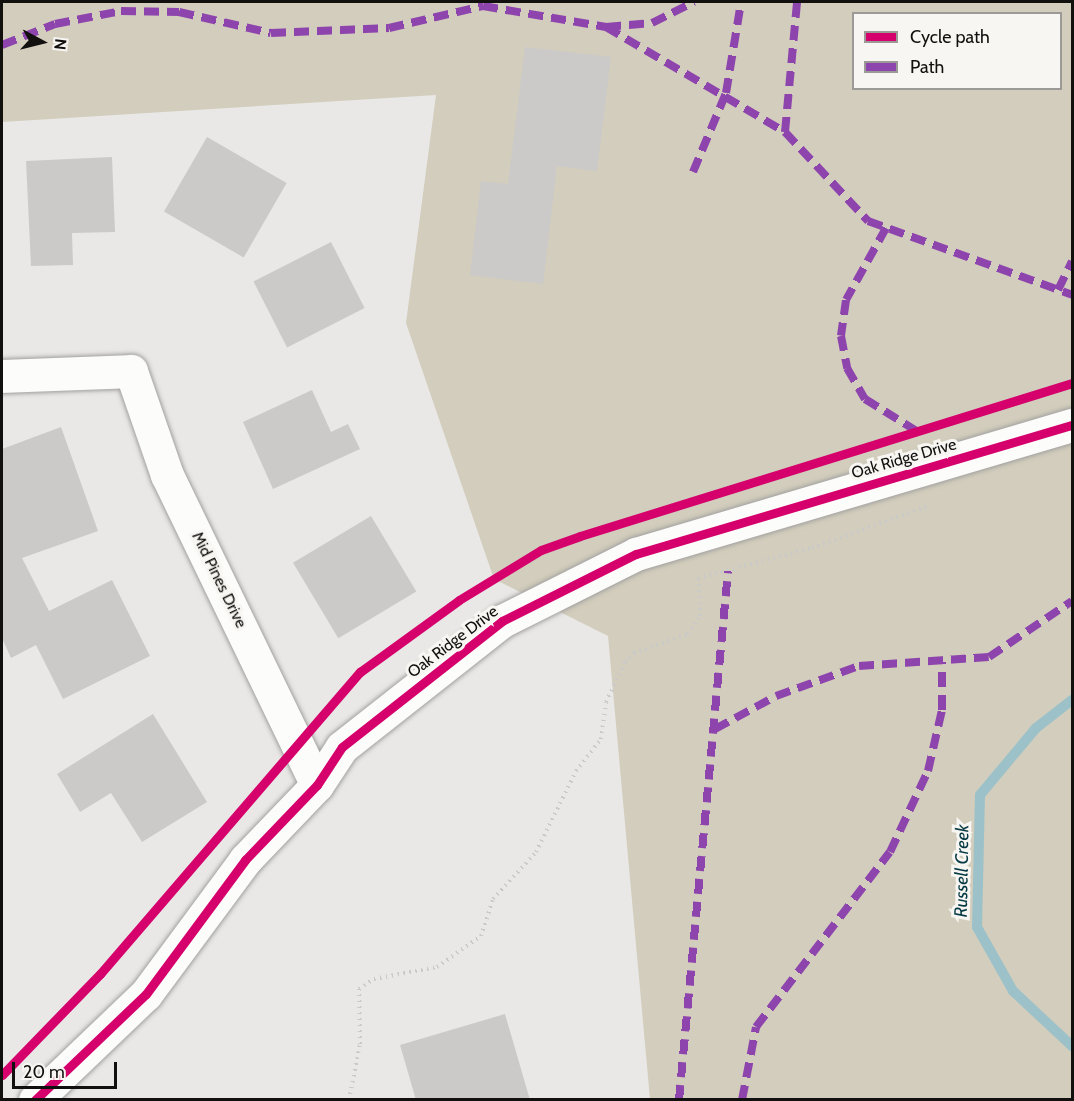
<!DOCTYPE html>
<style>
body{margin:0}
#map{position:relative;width:1074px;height:1101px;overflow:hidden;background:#e9e8e6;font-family:Cabin,sans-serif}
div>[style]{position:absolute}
.green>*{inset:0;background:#d2cdbc}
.stream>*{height:10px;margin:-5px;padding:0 5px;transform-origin:5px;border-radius:5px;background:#9cc1c9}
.building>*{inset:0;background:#cbcac9;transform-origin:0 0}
.path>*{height:4px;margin-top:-2px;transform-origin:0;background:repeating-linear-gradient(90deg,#c9c9c9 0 1.5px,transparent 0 6px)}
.roads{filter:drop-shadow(0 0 2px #a2a1a0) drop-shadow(0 0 2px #a2a1a0)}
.street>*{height:33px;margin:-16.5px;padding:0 16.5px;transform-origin:16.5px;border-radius:16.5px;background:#fcfcfb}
.secondary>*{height:33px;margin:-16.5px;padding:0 16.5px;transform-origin:16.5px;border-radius:16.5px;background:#fcfcfb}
.quiet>*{height:8px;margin-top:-4px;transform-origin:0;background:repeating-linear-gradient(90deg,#8e44ad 0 15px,transparent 0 23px)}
.cycleway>*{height:9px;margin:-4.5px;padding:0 4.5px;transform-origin:4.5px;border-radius:4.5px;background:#d6006c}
span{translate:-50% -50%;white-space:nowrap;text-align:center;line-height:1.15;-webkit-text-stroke:6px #f8f6f2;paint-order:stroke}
.street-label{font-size:16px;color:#11100f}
.water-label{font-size:18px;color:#043842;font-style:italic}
.frame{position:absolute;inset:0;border:3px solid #11100f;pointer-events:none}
.legend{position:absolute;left:852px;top:12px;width:210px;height:78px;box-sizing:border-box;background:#f8f6f2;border:2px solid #9c9a97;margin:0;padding:8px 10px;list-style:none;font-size:18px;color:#11100f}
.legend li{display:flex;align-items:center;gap:12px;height:30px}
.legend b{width:30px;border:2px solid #9c9a97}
.north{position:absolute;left:12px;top:12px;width:60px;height:60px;-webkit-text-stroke:4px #f8f6f2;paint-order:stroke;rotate:97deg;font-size:16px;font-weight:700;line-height:24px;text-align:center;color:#11100f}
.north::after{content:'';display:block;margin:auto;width:21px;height:27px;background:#11100f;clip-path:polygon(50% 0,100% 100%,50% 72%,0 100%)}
.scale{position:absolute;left:12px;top:1062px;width:105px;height:27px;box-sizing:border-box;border:3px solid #11100f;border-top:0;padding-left:8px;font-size:18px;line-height:21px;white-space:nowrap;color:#11100f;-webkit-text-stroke:4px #f8f6f2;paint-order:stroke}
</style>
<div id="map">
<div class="green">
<i style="clip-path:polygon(evenodd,2px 2px,1072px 2px,1072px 1099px,650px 1099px,608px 636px,494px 579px,406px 323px,436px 95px,2px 122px,2px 2px,854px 14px,1060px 14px,1060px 88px,854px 88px,854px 14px)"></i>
</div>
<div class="stream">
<i style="left:1072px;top:700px;width:46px;rotate:142.1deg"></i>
<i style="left:1036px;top:728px;width:87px;rotate:129.9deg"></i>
<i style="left:980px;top:795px;width:132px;rotate:91.3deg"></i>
<i style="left:977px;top:927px;width:73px;rotate:60.6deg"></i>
<i style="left:1013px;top:991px;width:81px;rotate:43deg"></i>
</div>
<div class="building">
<i style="clip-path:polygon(525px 47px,611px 57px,597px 171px,557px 166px,543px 284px,470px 275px,481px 181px,508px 184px)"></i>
<i style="left:207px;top:137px;width:92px;height:86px;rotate:30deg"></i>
<i style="clip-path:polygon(112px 157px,115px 232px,72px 233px,73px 265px,31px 266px,26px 161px)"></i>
<i style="left:331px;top:242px;width:74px;height:87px;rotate:63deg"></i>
<i style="clip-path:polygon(312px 390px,331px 432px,348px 424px,360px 449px,273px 489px,243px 422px)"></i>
<i style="clip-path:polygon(61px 427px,98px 531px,22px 558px,49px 611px,112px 580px,150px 656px,63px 699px,36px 645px,11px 658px,2px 638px,2px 449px)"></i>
<i style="left:371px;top:516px;width:88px;height:91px;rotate:59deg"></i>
<i style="clip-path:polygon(153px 714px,207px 802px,142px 842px,111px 793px,80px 812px,57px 774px)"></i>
<i style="clip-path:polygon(505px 1014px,530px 1100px,416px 1100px,400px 1045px)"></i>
</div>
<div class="path">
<i style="left:349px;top:1100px;width:57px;rotate:-78.9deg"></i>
<i style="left:360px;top:1044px;width:55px;rotate:-91deg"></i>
<i style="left:359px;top:989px;width:18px;rotate:-34deg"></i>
<i style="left:374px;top:979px;width:64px;rotate:-10.8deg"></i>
<i style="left:437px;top:967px;width:54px;rotate:-35.2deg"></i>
<i style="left:481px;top:936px;width:39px;rotate:-72deg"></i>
<i style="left:493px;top:899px;width:64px;rotate:-47.5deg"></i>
<i style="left:536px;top:852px;width:90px;rotate:-63.7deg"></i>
<i style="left:576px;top:771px;width:41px;rotate:-52deg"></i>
<i style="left:601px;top:739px;width:37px;rotate:-82deg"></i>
<i style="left:606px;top:702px;width:44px;rotate:-64.6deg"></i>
<i style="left:625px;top:662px;width:13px;rotate:-45deg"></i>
<i style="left:634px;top:653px;width:57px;rotate:-19.4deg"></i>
<i style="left:688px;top:634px;width:22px;rotate:-56deg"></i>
<i style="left:700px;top:616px;width:38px;rotate:-93deg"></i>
<i style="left:698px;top:578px;width:118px;rotate:-14.7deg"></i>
<i style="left:812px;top:548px;width:126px;rotate:-20deg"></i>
</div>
<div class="roads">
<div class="street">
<i style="left:2px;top:376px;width:129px;rotate:-2.2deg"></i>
<i style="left:131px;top:371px;width:110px;rotate:70.9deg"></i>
<i style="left:167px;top:475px;width:344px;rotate:64.2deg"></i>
</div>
<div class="secondary">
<i style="left:35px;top:1100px;width:153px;rotate:-43.7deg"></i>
<i style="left:146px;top:994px;width:167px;rotate:-53.5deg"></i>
<i style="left:245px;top:860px;width:104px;rotate:-46.2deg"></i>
<i style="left:317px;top:785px;width:45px;rotate:-56.7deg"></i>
<i style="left:342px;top:747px;width:204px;rotate:-38.2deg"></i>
<i style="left:502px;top:621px;width:150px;rotate:-26.6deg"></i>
<i style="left:636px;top:554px;width:455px;rotate:-16.5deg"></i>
</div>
</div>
<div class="quiet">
<i style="left:606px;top:27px;width:46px;rotate:-5deg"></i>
<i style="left:652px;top:23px;width:47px;rotate:-26.6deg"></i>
<i style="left:2px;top:45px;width:57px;rotate:-21.6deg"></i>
<i style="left:55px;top:24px;width:67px;rotate:-11.1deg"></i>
<i style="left:121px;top:11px;width:58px;rotate:1deg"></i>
<i style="left:179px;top:12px;width:94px;rotate:12.9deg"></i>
<i style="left:271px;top:33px;width:118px;rotate:-2.4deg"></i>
<i style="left:389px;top:28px;width:97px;rotate:-13.2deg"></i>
<i style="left:483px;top:6px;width:125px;rotate:9.7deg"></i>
<i style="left:606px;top:27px;width:208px;rotate:30.4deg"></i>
<i style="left:785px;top:132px;width:122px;rotate:47deg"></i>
<i style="left:868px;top:221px;width:217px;rotate:19.9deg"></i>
<i style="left:785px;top:132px;width:131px;rotate:-84.7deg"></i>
<i style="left:693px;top:172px;width:86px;rotate:-67.3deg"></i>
<i style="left:726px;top:93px;width:92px;rotate:-80.6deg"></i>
<i style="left:886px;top:228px;width:82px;rotate:119.1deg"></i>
<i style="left:846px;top:300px;width:36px;rotate:98deg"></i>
<i style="left:841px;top:336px;width:33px;rotate:79deg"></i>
<i style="left:847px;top:368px;width:36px;rotate:60deg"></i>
<i style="left:865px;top:399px;width:59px;rotate:31.8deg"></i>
<i style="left:1058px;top:290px;width:32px;rotate:-64deg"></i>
<i style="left:715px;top:729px;width:69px;rotate:-28.4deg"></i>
<i style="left:776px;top:696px;width:88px;rotate:-19.9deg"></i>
<i style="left:859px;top:666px;width:130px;rotate:-4deg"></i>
<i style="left:989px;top:657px;width:100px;rotate:-34deg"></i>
<i style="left:679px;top:1100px;width:531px;rotate:-84.71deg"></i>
<i style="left:742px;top:1100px;width:74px;rotate:-79.1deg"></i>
<i style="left:756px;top:1027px;width:220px;rotate:-52.6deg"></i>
<i style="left:890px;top:852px;width:89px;rotate:-64.9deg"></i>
<i style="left:928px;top:771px;width:63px;rotate:-77.1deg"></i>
<i style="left:942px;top:710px;width:48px;rotate:-90deg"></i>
</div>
<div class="cycleway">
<i style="left:2px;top:1075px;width:141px;rotate:-45.9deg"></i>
<i style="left:100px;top:974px;width:399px;rotate:-49.3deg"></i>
<i style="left:360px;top:672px;width:122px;rotate:-36deg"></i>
<i style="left:459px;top:600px;width:96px;rotate:-31.4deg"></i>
<i style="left:541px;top:550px;width:41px;rotate:-19.7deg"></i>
<i style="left:580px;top:536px;width:515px;rotate:-17.27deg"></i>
<i style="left:35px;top:1100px;width:153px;rotate:-43.7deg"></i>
<i style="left:146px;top:994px;width:167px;rotate:-53.5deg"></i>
<i style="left:245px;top:860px;width:104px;rotate:-46.2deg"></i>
<i style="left:317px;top:785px;width:45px;rotate:-56.7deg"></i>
<i style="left:342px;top:747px;width:204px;rotate:-38.2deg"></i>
<i style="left:502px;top:621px;width:150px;rotate:-26.6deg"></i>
<i style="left:636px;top:554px;width:455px;rotate:-16.5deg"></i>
</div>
<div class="street-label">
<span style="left:904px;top:459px;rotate:-16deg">Oak Ridge Drive</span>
<span style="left:219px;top:580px;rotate:64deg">Mid Pines Drive</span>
<span style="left:453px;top:642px;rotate:-37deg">Oak Ridge Drive</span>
</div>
<div class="water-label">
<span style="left:962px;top:871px;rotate:-89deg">Russell Creek</span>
</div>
<div class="frame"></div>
<ul class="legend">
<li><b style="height:8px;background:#d6006c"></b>Cycle path</li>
<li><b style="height:8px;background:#8e44ad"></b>Path</li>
</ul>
<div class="north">N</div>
<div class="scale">20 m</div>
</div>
